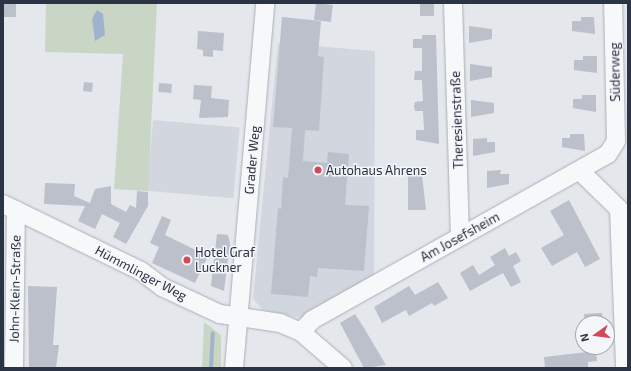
<!DOCTYPE html>
<meta charset="utf-8">
<style>
body{margin:0}
#map{position:relative;width:631px;height:371px;overflow:hidden;background:#e4e7ec;font-family:"Exo 2",sans-serif}
div>[style]{position:absolute}
.built>*{inset:0;background:#d2d6de;transform-origin:0 0}
.green>*{inset:0;background:#c9d6c5}
.water>*{inset:0;background:#9fb4cc}
.stream>*{height:3.5px;margin:-1.75px;padding:0 1.75px;transform-origin:1.75px;border-radius:1.75px;background:#9fb4cc}
.building>*{inset:0;background:#bbc0ca;transform-origin:0 0}
.roads{filter:drop-shadow(0 0 1px #a9aeb7) drop-shadow(0 0 1px #a9aeb7)}
.minor>*{height:18px;margin:-9px;padding:0 9px;transform-origin:9px;border-radius:9px;background:#f7f8fa}
.dots>*{width:11px;height:11px;translate:-50% -50%;box-sizing:border-box;border:2px solid #f4f6f9;border-radius:50%}
span{translate:-50% -50%;white-space:nowrap;text-align:center;line-height:1.15;-webkit-text-stroke:3px #f4f6f9;paint-order:stroke}
.street-label{font-size:13px;color:#2b3445}
.poi-label{font-size:13px;color:#2b3445}
.left{translate:0 -50%;text-align:left}
.frame{position:absolute;inset:0;border:4px solid #2b3445;pointer-events:none}
.north{position:absolute;left:575px;top:315px;width:40px;height:40px;box-sizing:border-box;background:#f4f6f9;border:1px solid #a4a8b1;border-radius:50%;rotate:256deg;font-size:11px;font-weight:700;line-height:16px;text-align:center;color:#2b3445}
.north::after{content:'';display:block;margin:auto;width:14px;height:18px;background:#d1495b;clip-path:polygon(50% 0,100% 100%,50% 72%,0 100%)}
</style>
<div id="map">
<div class="built">
<i style="clip-path:polygon(278px 43px,375px 51px,374px 278px,301px 318px,263px 310px,253px 299px)"></i>
<i style="left:153px;top:120px;width:87px;height:71px;rotate:5deg"></i>
</div>
<div class="green">
<i style="clip-path:polygon(46px 3px,157px 3px,148px 191px,114px 189px,123px 54px,45px 52px)"></i>
<i style="clip-path:polygon(204px 322px,221px 335px,221px 368px,202px 368px)"></i>
</div>
<div class="water">
<i style="clip-path:polygon(97px 10px,103px 14px,105px 35px,95px 41px,92px 19px)"></i>
</div>
<div class="stream">
<i style="left:211px;top:368px;width:34px;rotate:-87deg"></i>
</div>
<div class="building">
<i style="left:3px;top:3px;width:13px;height:14px"></i>
<i style="left:316px;top:3px;width:17px;height:17px;rotate:7deg"></i>
<i style="left:420px;top:3px;width:14px;height:13px"></i>
<i style="clip-path:polygon(282px 17px,321px 21px,318px 56px,324px 57px,319px 131px,305px 130px,303px 161px,327px 163px,328px 152px,349px 154px,345px 205px,369px 206px,364px 271px,318px 268px,317px 277px,310px 276px,308px 297px,271px 294px,278px 208px,281px 209px,283px 177px,288px 178px,292px 128px,273px 127px)"></i>
<i style="clip-path:polygon(581px 17px,594px 17px,595px 34px,572px 31px,572px 21px,581px 21px)"></i>
<i style="clip-path:polygon(469px 26px,492px 29px,492px 39px,469px 43px)"></i>
<i style="clip-path:polygon(198px 31px,224px 33px,223px 51px,213px 50px,213px 57px,203px 56px,203px 50px,197px 49px)"></i>
<i style="clip-path:polygon(422px 35px,436px 35px,439px 144px,416px 140px,416px 130px,424px 130px,423px 111px,415px 111px,414px 106px,415px 102px,423px 101px,422px 80px,414px 80px,415px 71px,422px 71px,422px 48px,413px 48px,413px 39px,422px 39px)"></i>
<i style="clip-path:polygon(583px 56px,597px 56px,597px 73px,574px 70px,574px 60px,583px 60px)"></i>
<i style="clip-path:polygon(470px 64px,492px 67px,492px 77px,470px 81px)"></i>
<i style="left:84px;top:82px;width:9px;height:9px;rotate:6deg"></i>
<i style="left:159px;top:83px;width:13px;height:9px;rotate:4deg"></i>
<i style="clip-path:polygon(194px 85px,212px 86px,211px 98px,229px 100px,228px 117px,199px 118px,201px 100px,193px 99px)"></i>
<i style="clip-path:polygon(582px 95px,596px 95px,596px 112px,573px 108px,573px 99px,582px 99px)"></i>
<i style="clip-path:polygon(471px 100px,494px 103px,494px 113px,471px 117px)"></i>
<i style="clip-path:polygon(570px 134px,584px 134px,585px 151px,562px 147px,562px 138px,570px 138px)"></i>
<i style="clip-path:polygon(487px 138px,487px 142px,495px 142px,495px 152px,473px 156px,473px 139px)"></i>
<i style="clip-path:polygon(501px 170px,500px 174px,509px 174px,509px 184px,487px 188px,487px 171px)"></i>
<i style="clip-path:polygon(408px 175px,422px 175px,426px 210px,408px 210px)"></i>
<i style="clip-path:polygon(45px 183px,75px 184px,74px 196px,90px 203px,95px 189px,111px 186px,111px 204px,126px 212px,130px 205px,136px 208px,137px 191px,148px 192px,148px 206px,126px 244px,113px 237px,120px 223px,102px 214px,95px 229px,78px 221px,85px 206px,44px 204px)"></i>
<i style="clip-path:polygon(569px 200px,600px 259px,585px 267px,577px 252px,552px 266px,541px 248px,564px 235px,550px 211px)"></i>
<i style="clip-path:polygon(162px 216px,171px 220px,165px 235px,208px 256px,195px 283px,152px 263px,159px 247px,150px 243px)"></i>
<i style="clip-path:polygon(217px 234px,228px 235px,230px 244px,224px 291px,211px 286px)"></i>
<i style="clip-path:polygon(505px 248px,509px 256px,516px 252px,521px 261px,513px 266px,521px 282px,511px 287px,503px 273px,470px 291px,460px 273px,473px 265px,479px 275px,495px 265px,490px 257px)"></i>
<i style="clip-path:polygon(438px 282px,448px 298px,434px 306px,432px 303px,409px 316px,406px 310px,382px 323px,374px 307px,409px 286px,415px 295px)"></i>
<i style="clip-path:polygon(28px 286px,57px 287px,53px 345px,59px 345px,56px 368px,29px 368px)"></i>
<i style="clip-path:polygon(602px 313px,603px 323px,585px 323px,584px 314px)"></i>
<i style="clip-path:polygon(355px 314px,364px 328px,386px 365px,364px 368px,340px 323px)"></i>
<i style="clip-path:polygon(596px 351px,597px 361px,588px 362px,588px 368px,545px 368px,544px 357px)"></i>
</div>
<div class="roads">
<div class="minor">
<i style="left:453px;top:3px;width:233px;rotate:88.3deg"></i>
<i style="left:580px;top:171px;width:54px;rotate:44.3deg"></i>
<i style="left:619px;top:209px;width:159px;rotate:87.8deg"></i>
<i style="left:3px;top:204px;width:153px;rotate:25.9deg"></i>
<i style="left:141px;top:271px;width:26px;rotate:37deg"></i>
<i style="left:162px;top:287px;width:64px;rotate:25deg"></i>
<i style="left:220px;top:314px;width:61px;rotate:8.5deg"></i>
<i style="left:280px;top:323px;width:23px;rotate:23deg"></i>
<i style="left:301px;top:332px;width:55px;rotate:40.6deg"></i>
<i style="left:301px;top:332px;width:16px;rotate:-47deg"></i>
<i style="left:312px;top:320px;width:339px;rotate:-29.3deg"></i>
<i style="left:608px;top:154px;width:15px;rotate:-58deg"></i>
<i style="left:616px;top:141px;width:138px;rotate:-91.2deg"></i>
<i style="left:14px;top:368px;width:158px;rotate:-89.3deg"></i>
<i style="left:234px;top:368px;width:366px;rotate:-85.1deg"></i>
</div>
</div>
<div class="dots">
<i style="left:318px;top:170px;background:#d1495b"></i>
<i style="left:187px;top:260px;background:#d1495b"></i>
</div>
<div class="street-label">
<span style="left:615px;top:72px;rotate:-91deg">Süderweg</span>
<span style="left:457px;top:120px;rotate:-92deg">Theresienstraße</span>
<span style="left:252px;top:160px;rotate:-85deg">Grader Weg</span>
<span style="left:460px;top:237px;rotate:-29deg">Am Josefsheim</span>
<span style="left:141px;top:273px;rotate:28deg">Hümmlinger Weg</span>
<span style="left:15px;top:289px;rotate:-89deg">John-Klein-Straße</span>
</div>
<div class="poi-label">
<span class="left" style="left:326px;top:170px">Autohaus Ahrens</span>
<span class="left" style="left:195px;top:260px">Hotel Graf<br>Luckner</span>
</div>
<div class="frame"></div>
<div class="north">N</div>
</div>
